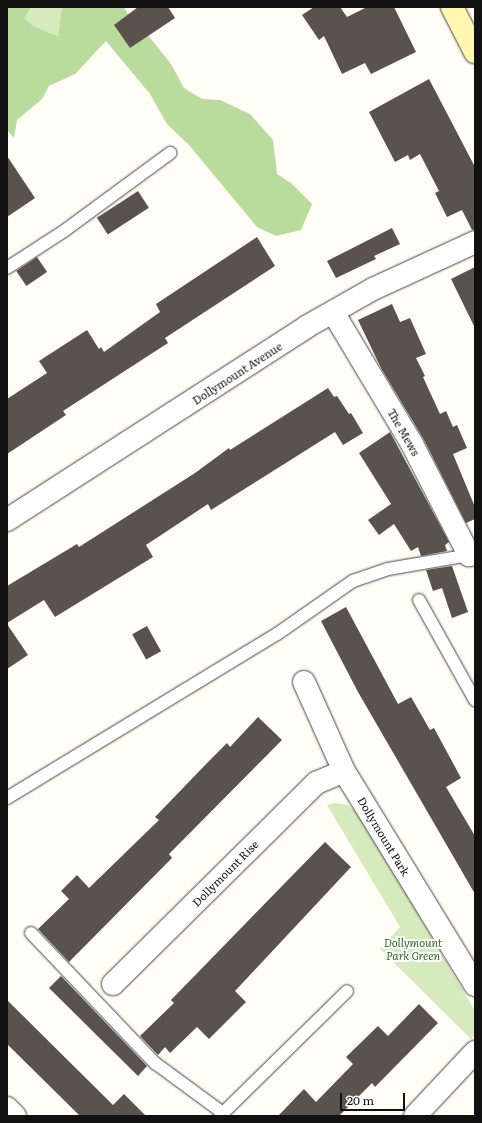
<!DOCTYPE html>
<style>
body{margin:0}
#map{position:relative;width:482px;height:1123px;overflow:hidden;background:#fffdf5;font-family:Literata,serif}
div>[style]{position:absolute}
.green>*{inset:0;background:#d5ebbd}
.forest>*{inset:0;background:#b9dc9c}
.building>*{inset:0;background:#5a524d;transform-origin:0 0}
.roads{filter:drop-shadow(0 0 1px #444) drop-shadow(0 0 1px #444)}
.lane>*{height:12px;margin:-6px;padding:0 6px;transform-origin:6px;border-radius:6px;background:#fff}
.street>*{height:22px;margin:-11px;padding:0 11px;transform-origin:11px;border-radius:11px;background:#fff}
.secondary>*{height:22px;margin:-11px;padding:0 11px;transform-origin:11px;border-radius:11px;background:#fff6b0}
span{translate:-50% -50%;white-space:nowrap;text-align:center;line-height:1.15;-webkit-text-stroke:4px #fff;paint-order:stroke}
.street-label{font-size:11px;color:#111}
.park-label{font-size:11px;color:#2f6b1f;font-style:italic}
.frame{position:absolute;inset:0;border:8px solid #111;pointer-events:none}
.scale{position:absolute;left:340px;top:1093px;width:65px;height:18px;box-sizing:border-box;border:2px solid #111;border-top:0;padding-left:5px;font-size:12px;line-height:14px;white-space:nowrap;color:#111;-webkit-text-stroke:3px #fff;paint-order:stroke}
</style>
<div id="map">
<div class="green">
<i style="clip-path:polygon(31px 7px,62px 7px,58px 36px,33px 26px,25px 18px)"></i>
<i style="clip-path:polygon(335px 803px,348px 805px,360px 815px,475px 1011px,475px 1034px,471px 1039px,380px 949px,400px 927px,327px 805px)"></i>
</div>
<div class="forest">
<i style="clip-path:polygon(7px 7px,31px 7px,25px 18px,33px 26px,58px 36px,62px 7px,124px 7px,135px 28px,147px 34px,171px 64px,184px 88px,202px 99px,220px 100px,250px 114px,273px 140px,277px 174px,291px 183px,312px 204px,301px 230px,276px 236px,257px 227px,189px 145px,167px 124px,150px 94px,106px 41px,75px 74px,49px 86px,42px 99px,17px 120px,14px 138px,7px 130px)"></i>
</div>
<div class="building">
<i style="clip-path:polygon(138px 7px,168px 7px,175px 18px,130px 48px,114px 25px)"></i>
<i style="clip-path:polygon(314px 7px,340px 7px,347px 17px,367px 7px,394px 7px,416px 52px,371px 74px,365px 63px,342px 74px,324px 36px,319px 40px,302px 15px)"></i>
<i style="clip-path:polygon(429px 79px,475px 167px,475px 230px,472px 230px,462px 210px,447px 217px,435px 193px,439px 191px,420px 154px,410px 160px,408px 155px,395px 162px,369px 112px)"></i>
<i style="clip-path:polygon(7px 156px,35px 198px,7px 217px)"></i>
<i style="left:138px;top:191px;width:20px;height:49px;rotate:57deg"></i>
<i style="clip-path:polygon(392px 228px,400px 244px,374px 256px,376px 259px,336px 278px,327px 261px)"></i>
<i style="clip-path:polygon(257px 237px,275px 266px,165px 338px,168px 343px,63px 411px,66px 415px,7px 454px,7px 399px,47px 373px,39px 361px,87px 330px,99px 349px,101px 347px,104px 352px,160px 312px,156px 304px)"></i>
<i style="left:37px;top:257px;width:18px;height:25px;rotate:56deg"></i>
<i style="clip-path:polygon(475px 267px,475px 328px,451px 279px)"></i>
<i style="clip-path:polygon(392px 304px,400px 322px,410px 318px,426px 354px,416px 358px,425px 376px,423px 377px,440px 414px,446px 411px,453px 427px,457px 425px,467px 448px,453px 454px,475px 507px,475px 519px,466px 523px,423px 438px,381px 368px,358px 320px)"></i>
<i style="clip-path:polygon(328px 388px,334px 397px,337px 396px,349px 414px,351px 413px,363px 433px,343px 445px,335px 432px,211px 510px,208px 504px,146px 545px,153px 557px,55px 617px,44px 600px,7px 623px,7px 586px,77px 544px,79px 547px,195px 473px,229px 448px,230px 450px)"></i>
<i style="clip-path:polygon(390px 432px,449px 542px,445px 545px,447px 551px,421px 556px,418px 547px,411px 551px,394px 524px,379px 535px,368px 520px,391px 504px,359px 453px)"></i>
<i style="clip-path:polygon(452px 566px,468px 612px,452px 618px,442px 588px,433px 591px,426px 570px)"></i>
<i style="clip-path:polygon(346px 607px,398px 704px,411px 697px,430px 730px,434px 728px,461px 778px,446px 787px,475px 836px,475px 894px,358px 692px,321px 621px)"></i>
<i style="clip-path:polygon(7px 624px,28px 655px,7px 669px)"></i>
<i style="left:147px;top:626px;width:29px;height:17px;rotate:61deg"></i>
<i style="clip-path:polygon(258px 717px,282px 740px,169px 854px,172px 858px,69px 962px,38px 929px,69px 899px,61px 891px,77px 875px,89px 888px,159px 820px,155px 817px,211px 759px,227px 743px,230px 747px)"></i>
<i style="clip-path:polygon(325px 842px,351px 867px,235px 991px,246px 1002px,209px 1039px,197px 1027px,170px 1053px,165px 1047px,158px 1055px,140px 1036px,174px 1003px,171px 1000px)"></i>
<i style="clip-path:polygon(61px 976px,147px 1066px,138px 1076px,49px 988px)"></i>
<i style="clip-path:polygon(7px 1000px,113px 1105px,124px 1094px,146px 1116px,80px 1116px,7px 1044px)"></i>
<i style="clip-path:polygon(419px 1004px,438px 1023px,375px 1087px,372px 1083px,339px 1116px,278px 1116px,304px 1089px,316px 1102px,353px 1064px,346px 1057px,378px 1026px,388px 1036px)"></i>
</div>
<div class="roads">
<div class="lane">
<i style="left:7px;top:268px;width:68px;rotate:-33deg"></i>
<i style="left:64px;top:231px;width:132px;rotate:-36.3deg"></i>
<i style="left:419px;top:600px;width:115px;rotate:60.8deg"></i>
<i style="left:7px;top:798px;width:316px;rotate:-31.3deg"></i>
<i style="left:277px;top:634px;width:93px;rotate:-34.9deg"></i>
<i style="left:353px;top:581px;width:37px;rotate:-19deg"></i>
<i style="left:388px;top:569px;width:82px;rotate:-9.8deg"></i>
<i style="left:31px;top:933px;width:180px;rotate:46.4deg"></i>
<i style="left:155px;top:1063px;width:84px;rotate:36.3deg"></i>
<i style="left:220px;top:1116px;width:178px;rotate:-44.5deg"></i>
</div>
<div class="street">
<i style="left:333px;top:312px;width:154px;rotate:59.1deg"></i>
<i style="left:412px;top:444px;width:125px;rotate:62.8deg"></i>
<i style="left:469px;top:555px;width:7px;rotate:-27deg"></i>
<i style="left:7px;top:520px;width:356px;rotate:-32.8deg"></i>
<i style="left:306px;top:327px;width:77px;rotate:-29.6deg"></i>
<i style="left:373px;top:289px;width:112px;rotate:-24.7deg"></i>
<i style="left:304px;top:682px;width:98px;rotate:65.8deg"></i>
<i style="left:344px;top:771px;width:251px;rotate:58.5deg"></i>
<i style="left:113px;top:984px;width:286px;rotate:-44.7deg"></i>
<i style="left:316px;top:783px;width:30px;rotate:-23deg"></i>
<i style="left:7px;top:1108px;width:11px;rotate:45deg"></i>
<i style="left:415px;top:1116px;width:88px;rotate:-46.8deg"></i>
</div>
<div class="secondary">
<i style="left:452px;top:7px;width:51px;rotate:62.9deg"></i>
</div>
</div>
<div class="street-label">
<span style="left:237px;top:373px;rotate:-33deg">Dollymount Avenue</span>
<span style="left:404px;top:432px;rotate:60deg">The Mews</span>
<span style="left:384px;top:836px;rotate:59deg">Dollymount Park</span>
<span style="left:225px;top:873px;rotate:-45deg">Dollymount Rise</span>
</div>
<div class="park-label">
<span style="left:413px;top:949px">Dollymount<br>Park Green</span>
</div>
<div class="frame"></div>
<div class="scale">20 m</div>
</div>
